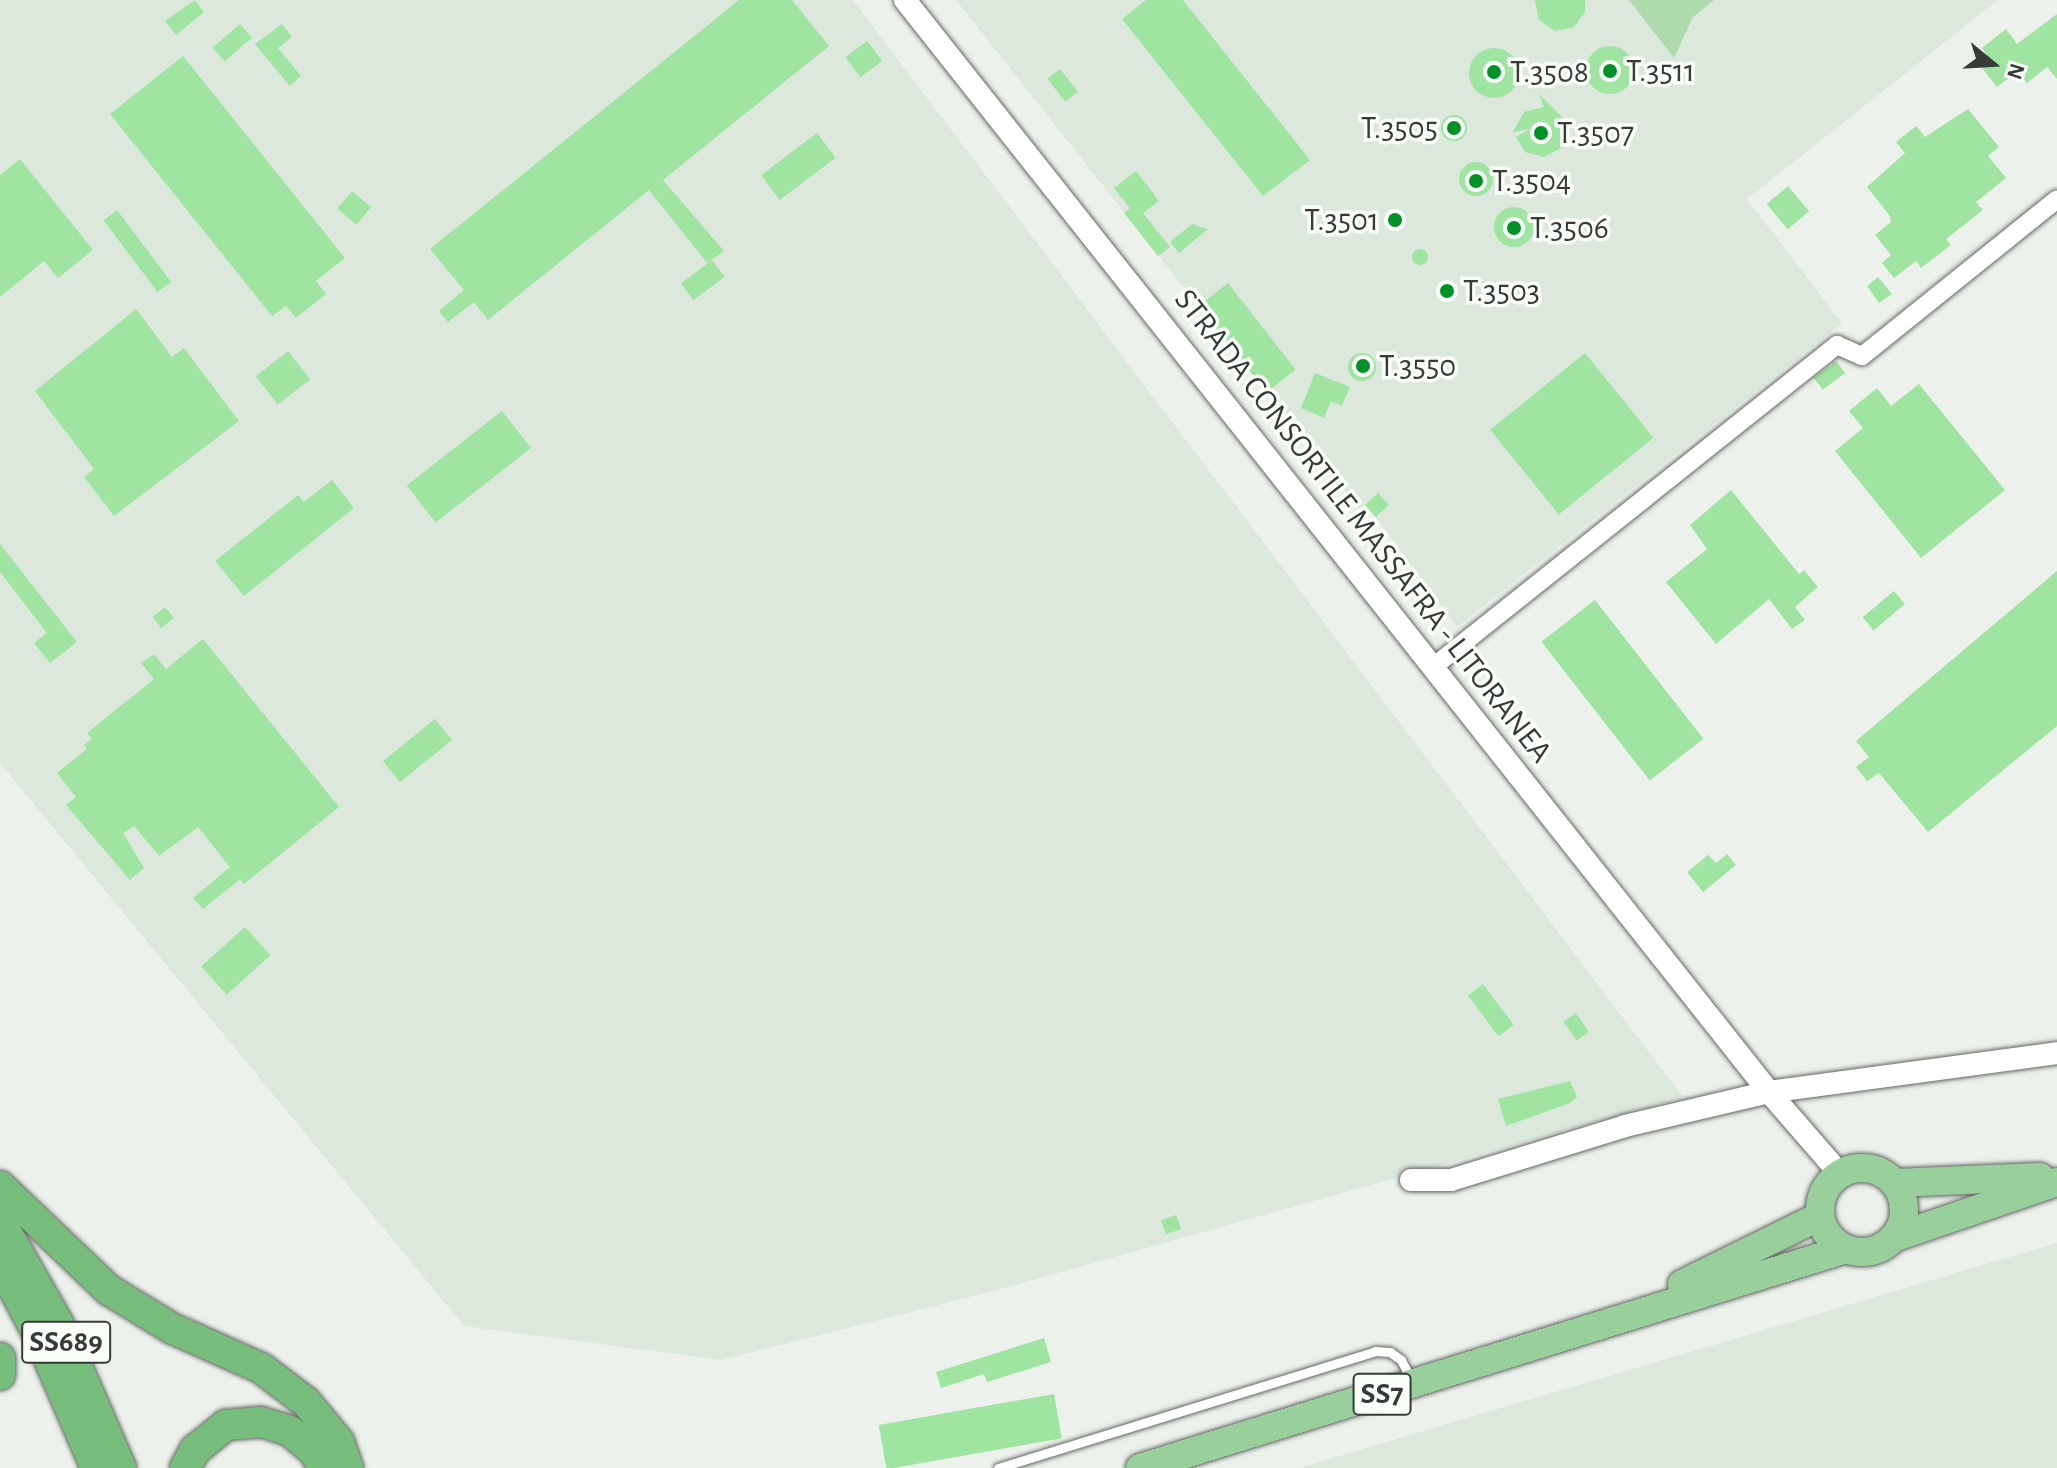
<!DOCTYPE html>
<style>
body{margin:0}
#map{position:relative;width:2057px;height:1468px;overflow:hidden;background:#ecf1eb;font-family:"Alegreya Sans",sans-serif}
div>[style]{position:absolute}
.built>*{inset:0;background:#dde8dd}
.green>*{inset:0;background:#aedbae}
.building>*{inset:0;background:#9fe4a1;transform-origin:0 0}
.round{border-radius:50%}
.roads{filter:drop-shadow(0 0 2px #646964) drop-shadow(0 0 2px #646964)}
.service>*{height:9px;margin:-4.5px;padding:0 4.5px;transform-origin:4.5px;border-radius:4.5px;background:#fff}
.minor>*{height:18px;margin:-9px;padding:0 9px;transform-origin:9px;border-radius:9px;background:#fff}
.tertiary>*{height:22px;margin:-11px;padding:0 11px;transform-origin:11px;border-radius:11px;background:#fff}
.primary>*{height:28px;margin:-14px;padding:0 14px;transform-origin:14px;border-radius:14px;background:#99ce9d}
.primary>.ring{margin:-14px;padding:0;box-sizing:content-box;background:none;border:28px solid #99ce9d;border-radius:50%}
.trunk>*{height:30px;margin:-15px;padding:0 15px;transform-origin:15px;border-radius:15px;background:#77be7c}
.dots>*{width:22px;height:22px;translate:-50% -50%;box-sizing:border-box;border:4px solid #f9fef9;border-radius:50%}
span{translate:-50% -50%;white-space:nowrap;text-align:center;line-height:1.15;-webkit-text-stroke:7px #f9fef9;paint-order:stroke}
.shield-label span{padding:2px 6px;background:#f9fef9;border:2px solid;border-radius:6px;-webkit-text-stroke-width:0}
.shield-label{font-size:30px;color:#383a38;font-weight:700}
.poi-label{font-size:32px;color:#383a38}
.left{translate:0 -50%;text-align:left}
.right{translate:-100% -50%;text-align:right}
.street-label{font-size:32px;color:#383a38}
.north{position:absolute;left:1953px;top:24px;width:80px;height:80px;-webkit-text-stroke:6px #f9fef9;paint-order:stroke;rotate:108deg;font-size:22px;font-weight:700;line-height:32px;text-align:center;color:#383a38}
.north::after{content:'';display:block;margin:auto;width:28px;height:36px;background:#383a38;clip-path:polygon(50% 0,100% 100%,50% 72%,0 100%)}
</style>
<div id="map">
<div class="built">
<i style="clip-path:polygon(0 0,853px 0,1683px 1097px,997px 1290px,722px 1360px,464px 1326px,0 763px)"></i>
<i style="clip-path:polygon(956px 0,1998px 0,1747px 199px,1842px 323px,1457px 627px,1366px 504px,1359px 509px)"></i>
<i style="clip-path:polygon(2057px 1243px,2057px 1468px,1299px 1468px)"></i>
</div>
<div class="green">
<i style="clip-path:polygon(1629px 0,1714px 0,1693px 17px,1674px 58px)"></i>
</div>
<div class="building">
<i style="clip-path:polygon(195px 0,204px 12px,176px 35px,165px 21px)"></i>
<i style="clip-path:polygon(739px 0,792px 0,829px 46px,663px 180px,724px 251px,707px 263px,649px 190px,488px 320px,474px 302px,448px 322px,439px 311px,464px 290px,430px 249px)"></i>
<i style="clip-path:polygon(1146px 0,1183px 0,1310px 160px,1263px 196px,1122px 19px)"></i>
<i style="clip-path:polygon(1535px 0,1585px 0,1585px 12px,1574px 27px,1555px 31px,1539px 20px)"></i>
<i style="clip-path:polygon(2057px 14px,2057px 79px,2047px 67px,2027px 83px,2018px 71px,1997px 87px,1978px 63px,1988px 57px,1982px 48px,2006px 29px,2017px 44px)"></i>
<i style="left:240px;top:24px;width:18px;height:36px;rotate:49deg"></i>
<i style="clip-path:polygon(282px 24px,292px 37px,278px 48px,301px 76px,290px 86px,255px 44px)"></i>
<i style="left:867px;top:41px;width:25px;height:27px;rotate:53deg"></i>
<i class="round" style="left:1586px;top:46px;width:48px;height:48px"></i>
<i class="round" style="left:1469px;top:48px;width:50px;height:50px"></i>
<i style="clip-path:polygon(183px 56px,345px 258px,316px 281px,326px 294px,296px 318px,286px 306px,272px 316px,110px 114px)"></i>
<i style="left:1060px;top:69px;width:29px;height:16px;rotate:52deg"></i>
<i style="clip-path:polygon(1539px 94px,1568px 123px,1561px 148px,1544px 157px,1525px 152px,1516px 137px,1530px 129px,1513px 132px,1524px 112px,1544px 107px)"></i>
<i style="clip-path:polygon(1968px 109px,1999px 147px,1988px 156px,2006px 178px,1976px 202px,1983px 210px,1946px 239px,1951px 245px,1921px 268px,1916px 261px,1894px 278px,1882px 263px,1891px 255px,1875px 235px,1891px 222px,1890px 216px,1867px 187px,1905px 153px,1896px 142px,1916px 126px,1925px 137px)"></i>
<i class="round" style="left:1441px;top:115px;width:26px;height:26px"></i>
<i style="left:817px;top:133px;width:31px;height:70px;rotate:53deg"></i>
<i style="clip-path:polygon(20px 159px,93px 250px,58px 278px,44px 261px,0 297px,0 175px)"></i>
<i class="round" style="left:1459px;top:162px;width:34px;height:34px"></i>
<i style="clip-path:polygon(1136px 171px,1159px 201px,1143px 213px,1170px 247px,1158px 256px,1124px 213px,1130px 208px,1114px 188px)"></i>
<i style="left:1788px;top:186px;width:33px;height:28px;rotate:50deg"></i>
<i style="left:352px;top:191px;width:25px;height:23px;rotate:40deg"></i>
<i class="round" style="left:1494px;top:207px;width:40px;height:40px"></i>
<i class="round" style="left:1385px;top:210px;width:20px;height:20px"></i>
<i style="left:117px;top:210px;width:90px;height:17px;rotate:53deg"></i>
<i style="clip-path:polygon(1192px 224px,1208px 229px,1179px 253px,1170px 242px)"></i>
<i class="round" style="left:1412px;top:249px;width:16px;height:16px"></i>
<i style="left:712px;top:260px;width:21px;height:39px;rotate:53deg"></i>
<i style="clip-path:polygon(1878px 277px,1892px 294px,1879px 303px,1867px 286px)"></i>
<i class="round" style="left:1439px;top:283px;width:16px;height:16px"></i>
<i style="left:1228px;top:283px;width:110px;height:37px;rotate:52deg"></i>
<i style="clip-path:polygon(136px 309px,172px 357px,184px 348px,239px 421px,114px 516px,84px 477px,94px 469px,35px 391px)"></i>
<i style="left:288px;top:351px;width:36px;height:41px;rotate:52deg"></i>
<i style="left:1585px;top:353px;width:109px;height:122px;rotate:51deg"></i>
<i class="round" style="left:1348px;top:353px;width:28px;height:28px"></i>
<i style="left:1836px;top:361px;width:15px;height:28px;rotate:53deg"></i>
<i style="clip-path:polygon(1315px 373px,1350px 387px,1342px 406px,1331px 401px,1324px 418px,1301px 408px)"></i>
<i style="clip-path:polygon(1919px 384px,2005px 490px,1921px 558px,1835px 451px,1863px 428px,1849px 411px,1877px 388px,1891px 406px)"></i>
<i style="left:502px;top:411px;width:47px;height:121px;rotate:52deg"></i>
<i style="clip-path:polygon(332px 480px,354px 508px,244px 596px,215px 561px,298px 495px,304px 502px)"></i>
<i style="clip-path:polygon(1731px 490px,1799px 574px,1804px 570px,1818px 587px,1795px 607px,1805px 620px,1792px 629px,1769px 599px,1716px 644px,1666px 582px,1707px 549px,1690px 525px)"></i>
<i style="left:1378px;top:493px;width:16px;height:18px;rotate:47deg"></i>
<i style="clip-path:polygon(0 544px,77px 642px,50px 663px,34px 643px,47px 633px,0 572px)"></i>
<i style="clip-path:polygon(2057px 571px,2057px 726px,1928px 832px,1879px 773px,1867px 781px,1856px 767px,1869px 757px,1856px 741px)"></i>
<i style="left:1894px;top:591px;width:17px;height:41px;rotate:50deg"></i>
<i style="left:1595px;top:600px;width:176px;height:68px;rotate:52deg"></i>
<i style="left:165px;top:607px;width:14px;height:16px;rotate:51deg"></i>
<i style="clip-path:polygon(203px 639px,339px 807px,244px 884px,240px 879px,203px 909px,193px 898px,230px 867px,198px 827px,159px 856px,134px 826px,123px 833px,144px 868px,130px 880px,66px 805px,76px 797px,57px 773px,87px 749px,84px 745px,92px 739px,87px 733px,154px 679px,141px 663px,154px 654px,166px 669px)"></i>
<i style="left:435px;top:719px;width:27px;height:67px;rotate:51deg"></i>
<i style="clip-path:polygon(1727px 854px,1736px 865px,1703px 892px,1687px 872px,1708px 855px,1716px 863px)"></i>
<i style="left:245px;top:927px;width:38px;height:59px;rotate:48deg"></i>
<i style="left:1483px;top:984px;width:51px;height:19px;rotate:53deg"></i>
<i style="left:1576px;top:1013px;width:23px;height:15px;rotate:56deg"></i>
<i style="clip-path:polygon(1570px 1081px,1577px 1097px,1570px 1103px,1506px 1126px,1498px 1099px)"></i>
<i style="left:1176px;top:1215px;width:15px;height:16px;rotate:70deg"></i>
<i style="clip-path:polygon(1044px 1338px,1051px 1362px,987px 1382px,984px 1374px,941px 1388px,936px 1372px)"></i>
<i style="left:1054px;top:1394px;width:45px;height:178px;rotate:80deg"></i>
</div>
<div class="roads">
<div class="service">
<i style="left:998px;top:1468px;width:395px;rotate:-17.2deg"></i>
<i style="left:1375px;top:1351px;width:15px;rotate:4deg"></i>
<i style="left:1390px;top:1352px;width:14px;rotate:36deg"></i>
<i style="left:1401px;top:1360px;width:24px;rotate:62deg"></i>
</div>
<div class="minor">
<i style="left:1433px;top:667px;width:517px;rotate:-38.56deg"></i>
<i style="left:1837px;top:345px;width:27px;rotate:24deg"></i>
<i style="left:1862px;top:356px;width:250px;rotate:-38.8deg"></i>
</div>
<div class="tertiary">
<i style="left:905px;top:0;width:1392px;rotate:51.65deg"></i>
<i style="left:1769px;top:1092px;width:108px;rotate:49.1deg"></i>
<i style="left:1411px;top:1180px;width:40px"></i>
<i style="left:1451px;top:1180px;width:182px;rotate:-17.2deg"></i>
<i style="left:1625px;top:1126px;width:148px;rotate:-13.3deg"></i>
<i style="left:1769px;top:1092px;width:291px;rotate:-7.7deg"></i>
</div>
<div class="primary">
<i class="ring" style="left:1820px;top:1168px;width:56px;height:56px"></i>
<i style="left:1894px;top:1183px;width:146px;rotate:-2.4deg"></i>
<i style="left:1893px;top:1238px;width:173px;rotate:-18.9deg"></i>
<i style="left:1682px;top:1284px;width:154px;rotate:-26.2deg"></i>
<i style="left:1140px;top:1468px;width:739px;rotate:-17.23deg"></i>
</div>
<div class="trunk">
<i style="left:0;top:1186px;width:151px;rotate:43.7deg"></i>
<i style="left:109px;top:1290px;width:73px;rotate:31.5deg"></i>
<i style="left:171px;top:1328px;width:98px;rotate:24deg"></i>
<i style="left:261px;top:1368px;width:56px;rotate:37.1deg"></i>
<i style="left:306px;top:1402px;width:52px;rotate:50.5deg"></i>
<i style="left:339px;top:1442px;width:28px;rotate:71deg"></i>
<i style="left:0;top:1221px;width:117px;rotate:60.4deg"></i>
<i style="left:58px;top:1323px;width:158px;rotate:66.5deg"></i>
<i style="left:0;top:1263px;width:83px;rotate:61.9deg"></i>
<i style="left:39px;top:1336px;width:144px;rotate:66.6deg"></i>
<i style="left:0;top:1358px;width:17px;rotate:90deg"></i>
<i style="left:185px;top:1468px;width:21px;rotate:-61deg"></i>
<i style="left:195px;top:1450px;width:40px;rotate:-39deg"></i>
<i style="left:226px;top:1425px;width:35px;rotate:-5deg"></i>
<i style="left:261px;top:1422px;width:30px;rotate:17deg"></i>
<i style="left:290px;top:1431px;width:31px;rotate:40deg"></i>
<i style="left:314px;top:1451px;width:19px;rotate:62deg"></i>
</div>
</div>
<div class="dots">
<i style="left:1610px;top:71px;background:#009226"></i>
<i style="left:1494px;top:72px;background:#009226"></i>
<i style="left:1454px;top:128px;background:#009226"></i>
<i style="left:1541px;top:133px;background:#009226"></i>
<i style="left:1476px;top:181px;background:#009226"></i>
<i style="left:1395px;top:220px;background:#009226"></i>
<i style="left:1514px;top:228px;background:#009226"></i>
<i style="left:1447px;top:291px;background:#009226"></i>
<i style="left:1363px;top:366px;background:#009226"></i>
</div>
<div class="shield-label">
<span style="left:66px;top:1342px">SS689</span>
<span style="left:1382px;top:1394px">SS7</span>
</div>
<div class="poi-label">
<span class="left" style="left:1626px;top:71px">T.3511</span>
<span class="left" style="left:1510px;top:72px">T.3508</span>
<span class="right" style="left:1438px;top:128px">T.3505</span>
<span class="left" style="left:1557px;top:133px">T.3507</span>
<span class="left" style="left:1492px;top:181px">T.3504</span>
<span class="right" style="left:1379px;top:220px">T.3501</span>
<span class="left" style="left:1530px;top:228px">T.3506</span>
<span class="left" style="left:1463px;top:291px">T.3503</span>
<span class="left" style="left:1379px;top:366px">T.3550</span>
</div>
<div class="street-label">
<span style="left:1363px;top:526px;rotate:52deg">STRADA CONSORTILE MASSAFRA - LITORANEA</span>
</div>
<div class="north">N</div>
</div>
